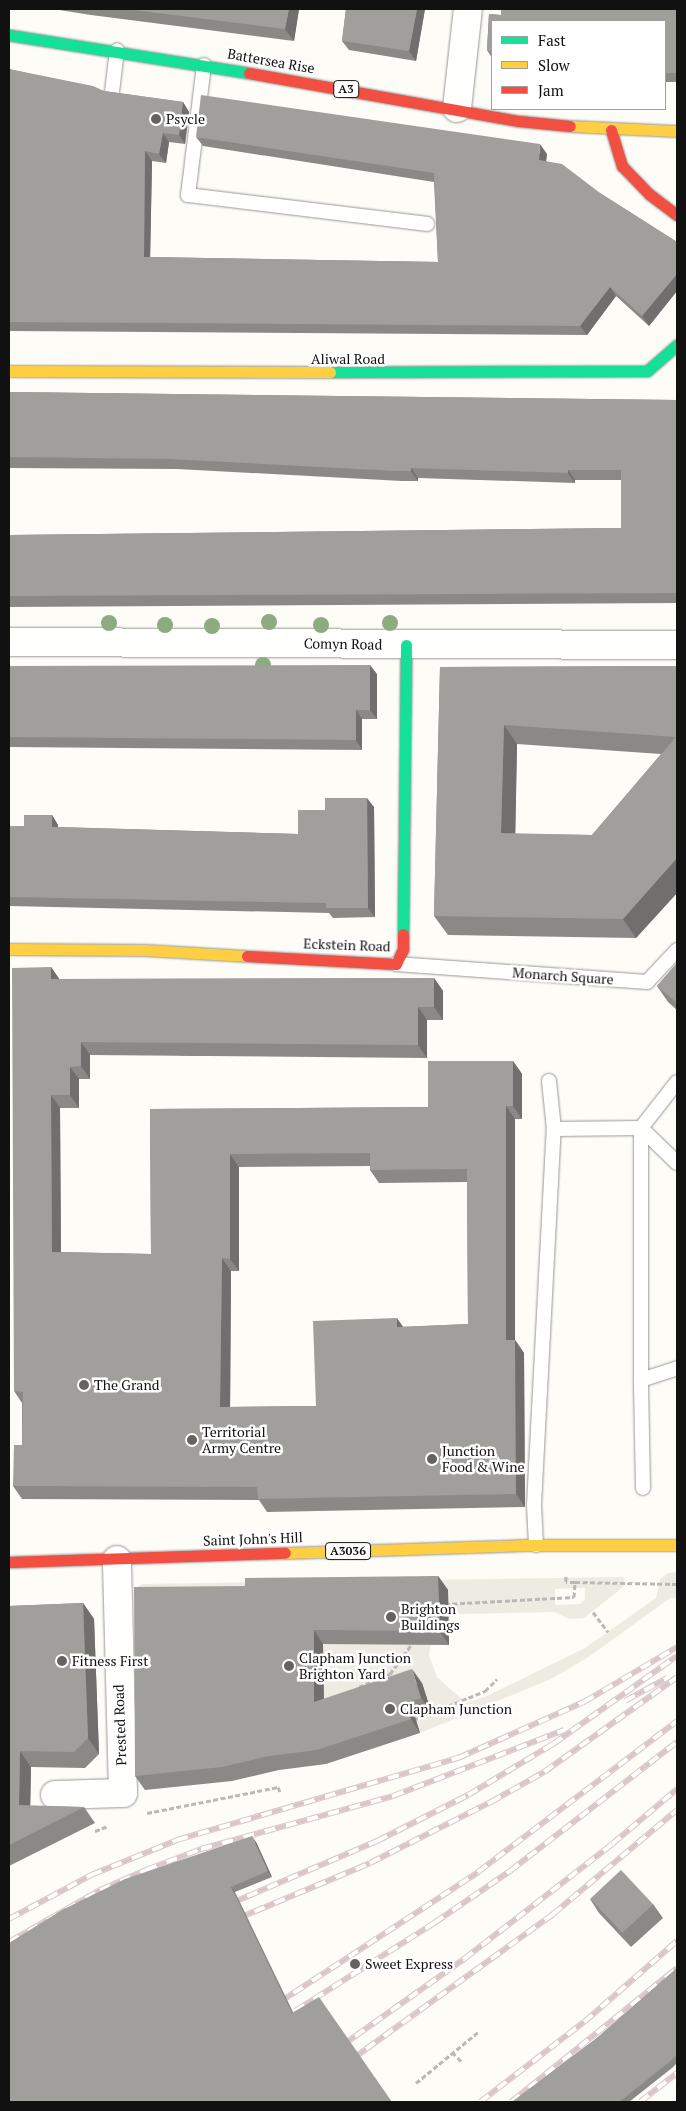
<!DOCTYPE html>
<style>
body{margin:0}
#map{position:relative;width:686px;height:2111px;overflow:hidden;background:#fdfcf7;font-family:"PT Serif",serif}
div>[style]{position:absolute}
.plaza>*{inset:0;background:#edebe2}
.path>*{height:3px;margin-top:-1.5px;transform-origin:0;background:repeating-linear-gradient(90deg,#b9b9b8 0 5px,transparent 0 7.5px)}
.roads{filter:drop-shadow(0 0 1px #979795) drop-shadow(0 0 1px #979795)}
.lane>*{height:14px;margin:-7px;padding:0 7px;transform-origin:7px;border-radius:7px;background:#fffffe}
.street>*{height:28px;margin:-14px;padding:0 14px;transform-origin:14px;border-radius:14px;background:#fffffe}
.fast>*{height:11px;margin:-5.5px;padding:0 5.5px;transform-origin:5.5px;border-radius:5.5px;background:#16e098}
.slow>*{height:11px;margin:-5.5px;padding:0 5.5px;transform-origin:5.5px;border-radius:5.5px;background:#ffcf43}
.jam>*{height:11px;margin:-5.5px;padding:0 5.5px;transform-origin:5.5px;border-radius:5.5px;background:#f24e42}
.rail>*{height:5.5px;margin-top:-2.75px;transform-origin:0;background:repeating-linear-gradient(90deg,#fff 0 11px,#d9c6c7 0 22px);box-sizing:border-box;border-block:1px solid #d9c6c7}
.path-bridge>*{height:3px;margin-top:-1.5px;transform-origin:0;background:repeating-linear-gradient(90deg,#b9b9b8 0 5px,transparent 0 7.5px)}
.trees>*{width:16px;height:16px;margin:-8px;border-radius:50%;background:#8cac80}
.wall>*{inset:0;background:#8a8986}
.shaded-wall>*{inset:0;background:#716f6d;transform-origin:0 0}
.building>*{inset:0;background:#a19f9c;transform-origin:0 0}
.dots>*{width:14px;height:14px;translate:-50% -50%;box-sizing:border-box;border:2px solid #fff;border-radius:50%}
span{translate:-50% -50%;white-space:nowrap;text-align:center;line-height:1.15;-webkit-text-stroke:5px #fff;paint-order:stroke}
.shield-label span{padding:1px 4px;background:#fff;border:1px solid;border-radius:4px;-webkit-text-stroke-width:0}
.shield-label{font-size:12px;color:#111;font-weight:700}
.street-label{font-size:14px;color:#111}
.poi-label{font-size:14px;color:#111}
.left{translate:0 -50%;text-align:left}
.frame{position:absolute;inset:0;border:10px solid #111;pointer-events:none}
.legend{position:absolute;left:491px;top:20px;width:175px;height:90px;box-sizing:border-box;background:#fff;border:1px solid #a0a0a0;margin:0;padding:6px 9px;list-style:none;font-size:15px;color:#111}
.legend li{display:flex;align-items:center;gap:10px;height:25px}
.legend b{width:25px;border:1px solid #a0a0a0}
</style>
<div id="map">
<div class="plaza">
<i style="clip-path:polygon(evenodd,677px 1572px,677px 1598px,670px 1598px,590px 1656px,551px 1679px,420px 1733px,416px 1721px,324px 1764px,323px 1644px,334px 1643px,135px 1588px,142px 1584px,624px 1577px,623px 1587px,584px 1618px,569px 1619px,554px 1612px,458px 1614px,444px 1620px,432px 1636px,429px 1655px,437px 1677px,466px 1703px,487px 1696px,585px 1648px,656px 1598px,660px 1579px,668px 1573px,677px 1572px,585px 1588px,585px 1599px,580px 1604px,555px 1605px,555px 1589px,585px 1588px)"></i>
</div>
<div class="path">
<i style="left:575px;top:1582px;width:102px;rotate:1.1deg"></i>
<i style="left:445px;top:1604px;width:129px;rotate:-3.1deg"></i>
<i style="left:574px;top:1597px;width:15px;rotate:-86deg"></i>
<i style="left:575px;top:1582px;width:9px;rotate:180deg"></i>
<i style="left:566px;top:1582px;width:6px;rotate:-90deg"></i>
<i style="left:593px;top:1612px;width:25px;rotate:53deg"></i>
<i style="left:359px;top:1687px;width:34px;rotate:-23deg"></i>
<i style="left:390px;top:1674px;width:39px;rotate:-54deg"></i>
<i style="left:413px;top:1720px;width:78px;rotate:-21.9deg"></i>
<i style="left:485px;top:1691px;width:17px;rotate:-45deg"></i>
<i style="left:147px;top:1813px;width:134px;rotate:-11.2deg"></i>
<i style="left:278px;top:1787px;width:5px;rotate:68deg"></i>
<i style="left:95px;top:1831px;width:14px;rotate:-21deg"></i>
<i style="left:452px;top:2052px;width:13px;rotate:45deg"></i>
</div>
<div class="roads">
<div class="lane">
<i style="left:204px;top:65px;width:131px;rotate:97deg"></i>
<i style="left:188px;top:195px;width:241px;rotate:6.9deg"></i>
<i style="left:112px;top:92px;width:42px;rotate:-83.2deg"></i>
<i style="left:396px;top:964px;width:252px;rotate:4.1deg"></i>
<i style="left:647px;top:982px;width:44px;rotate:-46.8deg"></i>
<i style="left:549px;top:1081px;width:48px;rotate:84.1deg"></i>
<i style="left:554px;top:1129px;width:87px;rotate:-0.7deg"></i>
<i style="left:641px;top:1128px;width:50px;rotate:44.2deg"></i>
<i style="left:641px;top:1380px;width:252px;rotate:-90deg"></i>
<i style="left:641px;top:1128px;width:58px;rotate:-52deg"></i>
<i style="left:643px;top:1488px;width:108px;rotate:-91.1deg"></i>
<i style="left:641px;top:1380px;width:38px;rotate:-18deg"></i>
<i style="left:536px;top:1545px;width:40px;rotate:-92.9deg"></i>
<i style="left:534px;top:1505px;width:377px;rotate:-87deg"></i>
</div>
<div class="street">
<i style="left:457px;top:108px;width:100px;rotate:-83.7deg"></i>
<i style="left:9px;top:642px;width:668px;rotate:0.26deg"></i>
<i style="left:55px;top:1795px;width:68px;rotate:-1.7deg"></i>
<i style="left:123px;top:1793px;width:233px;rotate:-91.5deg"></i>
</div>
<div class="fast">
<i style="left:9px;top:35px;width:243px;rotate:9deg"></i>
<i style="left:330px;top:372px;width:317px;rotate:-0.2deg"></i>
<i style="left:647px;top:371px;width:40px;rotate:-41deg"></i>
<i style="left:403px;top:934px;width:289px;rotate:-89.4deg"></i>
</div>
<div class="slow">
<i style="left:570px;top:126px;width:107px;rotate:2.7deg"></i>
<i style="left:9px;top:371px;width:321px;rotate:0.2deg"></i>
<i style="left:9px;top:949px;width:136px;rotate:0.4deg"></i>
<i style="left:145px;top:950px;width:102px;rotate:3.4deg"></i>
<i style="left:285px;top:1553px;width:239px;rotate:-1.9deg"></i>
<i style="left:524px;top:1545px;width:153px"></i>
</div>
<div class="jam">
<i style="left:249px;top:73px;width:274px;rotate:10.1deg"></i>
<i style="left:519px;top:121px;width:51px;rotate:5.6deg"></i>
<i style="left:611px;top:130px;width:38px;rotate:73deg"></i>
<i style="left:622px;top:166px;width:39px;rotate:46deg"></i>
<i style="left:649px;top:194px;width:35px;rotate:37deg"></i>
<i style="left:247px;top:956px;width:149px;rotate:3.1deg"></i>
<i style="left:396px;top:964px;width:17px;rotate:-65deg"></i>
<i style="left:403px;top:949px;width:15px;rotate:-90deg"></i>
<i style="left:9px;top:1562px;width:276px;rotate:-1.9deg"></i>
</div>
</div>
<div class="rail">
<i style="left:625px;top:1701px;width:48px;rotate:-28.7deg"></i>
<i style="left:227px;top:1905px;width:163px;rotate:-23.1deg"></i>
<i style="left:377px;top:1841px;width:102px;rotate:-26.8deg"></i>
<i style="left:468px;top:1795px;width:99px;rotate:-31deg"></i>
<i style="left:553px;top:1744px;width:152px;rotate:-35.4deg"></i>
<i style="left:9px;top:1919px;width:93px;rotate:-28.2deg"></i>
<i style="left:91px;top:1875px;width:93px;rotate:-22.1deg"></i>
<i style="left:177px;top:1840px;width:293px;rotate:-16.3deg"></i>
<i style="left:458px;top:1758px;width:138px;rotate:-24deg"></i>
<i style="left:584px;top:1702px;width:108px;rotate:-30.6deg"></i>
<i style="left:234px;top:1920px;width:147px;rotate:-22.7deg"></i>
<i style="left:370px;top:1863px;width:136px;rotate:-26.8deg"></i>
<i style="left:491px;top:1802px;width:61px;rotate:-29.5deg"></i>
<i style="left:544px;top:1772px;width:163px;rotate:-35.5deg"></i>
<i style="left:9px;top:1942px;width:105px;rotate:-29.7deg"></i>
<i style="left:100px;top:1890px;width:50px;rotate:-23.5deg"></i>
<i style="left:146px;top:1870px;width:59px;rotate:-20.9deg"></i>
<i style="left:201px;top:1849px;width:199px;rotate:-15.4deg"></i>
<i style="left:393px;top:1796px;width:183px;rotate:-21.1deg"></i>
<i style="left:275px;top:2005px;width:243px;rotate:-33.2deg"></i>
<i style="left:478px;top:1872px;width:250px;rotate:-37.2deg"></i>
<i style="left:295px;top:2011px;width:165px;rotate:-32.3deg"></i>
<i style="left:434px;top:1923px;width:92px;rotate:-34.4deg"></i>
<i style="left:510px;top:1871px;width:211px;rotate:-37.7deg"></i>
<i style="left:337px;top:2049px;width:156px;rotate:-35.3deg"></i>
<i style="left:464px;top:1959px;width:187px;rotate:-37.8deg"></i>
<i style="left:612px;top:1844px;width:85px;rotate:-40.2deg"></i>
<i style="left:348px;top:2062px;width:253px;rotate:-35.8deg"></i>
<i style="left:553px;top:1914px;width:162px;rotate:-40deg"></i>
<i style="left:480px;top:2102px;width:131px;rotate:-37.6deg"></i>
<i style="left:584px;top:2022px;width:123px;rotate:-41.1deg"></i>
<i style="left:511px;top:2102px;width:213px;rotate:-38.9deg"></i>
<i style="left:640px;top:2102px;width:47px;rotate:-38.1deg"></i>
</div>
<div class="path-bridge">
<i style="left:416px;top:2083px;width:80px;rotate:-39.4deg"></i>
</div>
<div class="trees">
<i style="left:269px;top:622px"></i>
<i style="left:109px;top:623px"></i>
<i style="left:390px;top:623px"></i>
<i style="left:165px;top:625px"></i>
<i style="left:321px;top:625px"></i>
<i style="left:212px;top:626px"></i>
<i style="left:263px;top:665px"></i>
</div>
<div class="wall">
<i style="clip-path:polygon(53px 9px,299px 9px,294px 41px,91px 15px)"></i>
<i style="clip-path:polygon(346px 9px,425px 9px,416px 61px,349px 50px,342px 41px)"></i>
<i style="clip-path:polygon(501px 9px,677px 9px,677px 82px,665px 82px,665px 21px,492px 21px,492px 58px,487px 50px,489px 14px,501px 15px)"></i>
<i style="clip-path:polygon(9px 69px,104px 91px,183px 102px,189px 112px,185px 144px,169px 142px,166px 163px,152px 161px,150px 257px,438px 262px,434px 182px,203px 146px,196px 137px,547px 154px,546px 161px,600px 193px,677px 242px,677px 291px,649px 326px,616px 296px,587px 335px,9px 331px)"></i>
<i style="clip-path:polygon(9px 392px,677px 400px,677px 603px,9px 607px,9px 535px,621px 528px,621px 480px,575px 480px,575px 483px,418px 478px,418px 481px,402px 481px,177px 469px,9px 468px)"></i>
<i style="clip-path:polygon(9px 666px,377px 674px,377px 719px,362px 719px,362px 750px,9px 747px)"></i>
<i style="clip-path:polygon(evenodd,677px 666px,677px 893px,636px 938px,448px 935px,434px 916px,440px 667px,677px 666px,517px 744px,661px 754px,592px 835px,515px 834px,517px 744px)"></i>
<i style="clip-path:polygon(374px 807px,375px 917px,333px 918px,329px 913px,9px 906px,9px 826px,24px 826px,52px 815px,58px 825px,58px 827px,298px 834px,325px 810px)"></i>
<i style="clip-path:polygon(677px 963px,677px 1010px,668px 1002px,657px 986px)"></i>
<i style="clip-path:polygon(evenodd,51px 967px,59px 979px,434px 978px,443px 991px,443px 1020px,427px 1020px,427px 1058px,90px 1055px,90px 1079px,79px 1079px,79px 1108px,60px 1108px,61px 1252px,151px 1254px,150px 1109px,428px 1107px,513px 1061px,522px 1074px,522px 1119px,515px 1119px,515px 1340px,524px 1353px,525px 1507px,267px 1512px,259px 1500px,22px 1499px,13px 1486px,22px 1445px,22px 1403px,14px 1391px,51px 967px,370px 1166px,370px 1170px,379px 1183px,467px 1182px,468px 1324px,402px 1327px,316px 1406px,230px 1407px,231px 1271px,239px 1271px,239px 1167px,370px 1166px)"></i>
<i style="clip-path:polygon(438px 1576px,448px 1590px,449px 1645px,323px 1644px,324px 1699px,422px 1683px,431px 1711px,415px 1717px,420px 1733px,326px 1764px,279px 1770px,232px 1781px,145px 1790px,135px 1776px,245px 1586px)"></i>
<i style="clip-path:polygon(83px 1603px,94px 1619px,99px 1754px,85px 1768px,31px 1767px,30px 1806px,84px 1807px,95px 1823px,9px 1866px,9px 1606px)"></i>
<i style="clip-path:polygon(256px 1842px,272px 1877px,235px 1892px,293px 2012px,392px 2102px,9px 2102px)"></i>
<i style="clip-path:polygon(590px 1899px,653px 1904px,663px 1918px,631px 1947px,599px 1913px)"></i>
<i style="clip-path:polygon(677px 1968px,677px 2063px,672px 2068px,629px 2102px,512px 2102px,597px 2038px)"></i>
</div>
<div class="shaded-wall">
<i style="clip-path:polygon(289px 9px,299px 9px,294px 41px,285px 29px)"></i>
<i style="clip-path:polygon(417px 9px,425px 9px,416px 61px,409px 51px)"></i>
<i style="clip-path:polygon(183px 102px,189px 112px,185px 144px,179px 135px)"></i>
<i style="clip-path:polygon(163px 133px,169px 142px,166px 163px,159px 154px)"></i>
<i style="clip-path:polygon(540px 144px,547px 154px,545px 169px,539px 160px)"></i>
<i style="clip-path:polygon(145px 151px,152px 161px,150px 266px,144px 257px)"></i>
<i style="clip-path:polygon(677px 274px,677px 291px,649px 326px,642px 316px)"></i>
<i style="clip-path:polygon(610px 287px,616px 296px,587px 335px,580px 326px)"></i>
<i style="clip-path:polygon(411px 468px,418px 478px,418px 481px,411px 471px)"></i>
<i style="clip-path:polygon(568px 470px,575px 480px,575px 483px,568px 473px)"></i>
<i style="clip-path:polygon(370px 665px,377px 674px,377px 719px,370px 710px)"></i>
<i style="clip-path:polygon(356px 710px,362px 719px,362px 750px,356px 740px)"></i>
<i style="clip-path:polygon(504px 725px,517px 744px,515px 853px,501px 833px)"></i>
<i style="clip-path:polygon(367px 798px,374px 807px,375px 917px,368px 908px)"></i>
<i style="clip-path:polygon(52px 815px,58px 825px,58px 837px,52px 827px)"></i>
<i style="clip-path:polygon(677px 858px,677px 893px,636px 938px,623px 919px)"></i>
<i style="clip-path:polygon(51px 967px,60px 980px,51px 979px)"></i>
<i style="clip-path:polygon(434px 978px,443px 991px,443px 1020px,434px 1007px)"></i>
<i style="clip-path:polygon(418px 1007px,427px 1020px,427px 1058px,418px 1045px)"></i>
<i style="clip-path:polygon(81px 1042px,90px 1055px,90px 1079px,81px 1066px)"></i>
<i style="clip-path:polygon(513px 1061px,522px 1074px,522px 1119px,513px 1106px)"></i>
<i style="clip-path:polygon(70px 1067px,79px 1079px,79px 1108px,70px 1095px)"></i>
<i style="clip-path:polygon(51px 1095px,60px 1108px,61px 1264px,52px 1252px)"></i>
<i style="clip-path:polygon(506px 1106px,515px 1119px,515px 1340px,524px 1353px,525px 1507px,516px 1494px,506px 1340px)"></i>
<i style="clip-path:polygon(230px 1154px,239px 1167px,239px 1271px,230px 1259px)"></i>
<i style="clip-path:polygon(222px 1258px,231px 1271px,230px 1420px,220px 1407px)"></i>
<i style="clip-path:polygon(397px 1318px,406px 1331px,397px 1327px)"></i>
<i style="clip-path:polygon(438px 1576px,448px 1590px,449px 1645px,440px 1631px)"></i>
<i style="clip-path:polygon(83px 1603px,94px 1619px,99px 1754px,88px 1738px)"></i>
<i style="clip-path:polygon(314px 1630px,323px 1644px,324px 1716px,314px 1702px)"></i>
<i style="clip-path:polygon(412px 1669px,422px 1683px,431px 1711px,421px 1698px)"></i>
<i style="clip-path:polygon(405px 1703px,415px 1717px,420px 1733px,411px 1719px)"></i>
<i style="clip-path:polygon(20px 1751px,31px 1767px,30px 1821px,19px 1805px)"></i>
<i style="clip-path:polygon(252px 1836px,256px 1842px,272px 1877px,268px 1871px)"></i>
<i style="left:231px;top:1887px;width:6px;height:140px;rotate:51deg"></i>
</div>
<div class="building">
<i style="clip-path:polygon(126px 9px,289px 9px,285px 29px)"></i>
<i style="clip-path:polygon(346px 9px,417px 9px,409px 51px,342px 41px)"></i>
<i style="clip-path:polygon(501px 9px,677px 9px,677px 73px,665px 73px,665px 21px,492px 21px,492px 52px,487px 50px,489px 14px,501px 15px)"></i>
<i style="clip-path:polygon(9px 69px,93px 86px,104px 91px,183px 102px,179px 135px,163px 133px,159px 154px,145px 151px,144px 257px,438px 262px,434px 173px,196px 137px,201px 95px,540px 144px,539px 160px,562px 164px,600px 193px,677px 242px,677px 274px,642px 316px,610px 287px,580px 326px,9px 322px)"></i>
<i style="clip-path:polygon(9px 392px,677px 400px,677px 593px,9px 596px,9px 535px,621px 528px,621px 470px,568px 470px,568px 473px,411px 468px,411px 471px,395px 471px,169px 459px,9px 457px)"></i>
<i style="clip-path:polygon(370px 665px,370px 710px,356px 710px,356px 740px,9px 737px,9px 666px)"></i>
<i style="clip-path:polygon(evenodd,677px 666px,677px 858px,623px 919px,434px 916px,440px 667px,677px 666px,504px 725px,676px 737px,592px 835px,501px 833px,504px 725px)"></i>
<i style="clip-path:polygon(325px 798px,367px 798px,368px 908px,326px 908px,326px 903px,9px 897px,9px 826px,24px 826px,24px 815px,52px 815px,52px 827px,298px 834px,298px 810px,325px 810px)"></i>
<i style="clip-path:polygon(677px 963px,677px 1003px,657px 986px)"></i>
<i style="clip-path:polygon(evenodd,51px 967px,51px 979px,434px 978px,434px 1007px,418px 1007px,418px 1045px,81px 1042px,81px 1066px,70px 1067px,70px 1095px,51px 1095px,52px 1252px,151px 1254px,150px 1109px,428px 1107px,428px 1061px,513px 1061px,513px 1106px,506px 1106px,506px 1340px,515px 1340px,516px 1494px,258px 1499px,257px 1487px,13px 1486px,14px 1445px,22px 1445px,23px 1392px,14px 1391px,12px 968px,51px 967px,370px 1153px,370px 1170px,467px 1169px,468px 1324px,397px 1327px,397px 1318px,313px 1321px,316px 1406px,220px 1407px,222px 1258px,230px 1259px,230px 1154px,370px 1153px)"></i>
<i style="clip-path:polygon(438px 1576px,440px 1631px,314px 1630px,314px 1702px,412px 1669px,421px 1698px,405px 1703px,411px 1719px,317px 1750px,269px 1756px,222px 1767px,135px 1776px,134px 1587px,245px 1586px,245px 1578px)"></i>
<i style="clip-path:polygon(83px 1603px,88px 1738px,74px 1752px,20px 1751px,19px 1805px,84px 1807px,9px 1845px,9px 1606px)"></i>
<i style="clip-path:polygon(252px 1836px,268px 1871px,231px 1887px,292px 2013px,319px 1997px,392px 2102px,9px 2102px,9px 1943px,62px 1910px,125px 1879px)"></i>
<i style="left:621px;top:1870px;width:47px;height:42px;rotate:47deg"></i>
<i style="clip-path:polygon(677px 1968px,677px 2055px,668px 2063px,619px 2102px,512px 2102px,597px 2038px)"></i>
</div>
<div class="dots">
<i style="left:156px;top:119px;background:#646362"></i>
<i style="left:84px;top:1385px;background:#646362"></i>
<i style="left:192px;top:1440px;background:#646362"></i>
<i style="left:432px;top:1459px;background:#646362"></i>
<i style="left:391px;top:1617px;background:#646362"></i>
<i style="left:62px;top:1661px;background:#646362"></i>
<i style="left:289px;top:1666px;background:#646362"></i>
<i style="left:390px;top:1709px;background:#646362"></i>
<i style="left:355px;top:1964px;background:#646362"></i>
</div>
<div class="shield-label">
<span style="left:346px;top:89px">A3</span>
<span style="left:348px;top:1551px">A3036</span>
</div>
<div class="street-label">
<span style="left:271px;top:61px;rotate:10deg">Battersea Rise</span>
<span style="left:348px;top:359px">Aliwal Road</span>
<span style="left:343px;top:644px;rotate:1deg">Comyn Road</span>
<span style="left:347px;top:945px;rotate:2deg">Eckstein Road</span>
<span style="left:563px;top:976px;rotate:4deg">Monarch Square</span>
<span style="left:253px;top:1539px;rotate:-2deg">Saint John's Hill</span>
<span style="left:120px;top:1725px;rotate:-92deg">Prested Road</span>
</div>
<div class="poi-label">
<span class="left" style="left:166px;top:119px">Psycle</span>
<span class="left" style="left:94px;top:1385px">The Grand</span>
<span class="left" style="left:202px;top:1440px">Territorial<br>Army Centre</span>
<span class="left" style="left:442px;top:1459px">Junction<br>Food &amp; Wine</span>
<span class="left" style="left:401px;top:1617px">Brighton<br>Buildings</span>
<span class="left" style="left:299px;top:1666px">Clapham Junction<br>Brighton Yard</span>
<span class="left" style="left:72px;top:1661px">Fitness First</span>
<span class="left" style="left:400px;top:1709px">Clapham Junction</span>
<span class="left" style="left:365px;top:1964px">Sweet Express</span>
</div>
<div class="frame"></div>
<ul class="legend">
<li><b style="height:6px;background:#16e098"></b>Fast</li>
<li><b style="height:6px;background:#ffcf43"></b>Slow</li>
<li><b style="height:6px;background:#f24e42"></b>Jam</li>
</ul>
</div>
